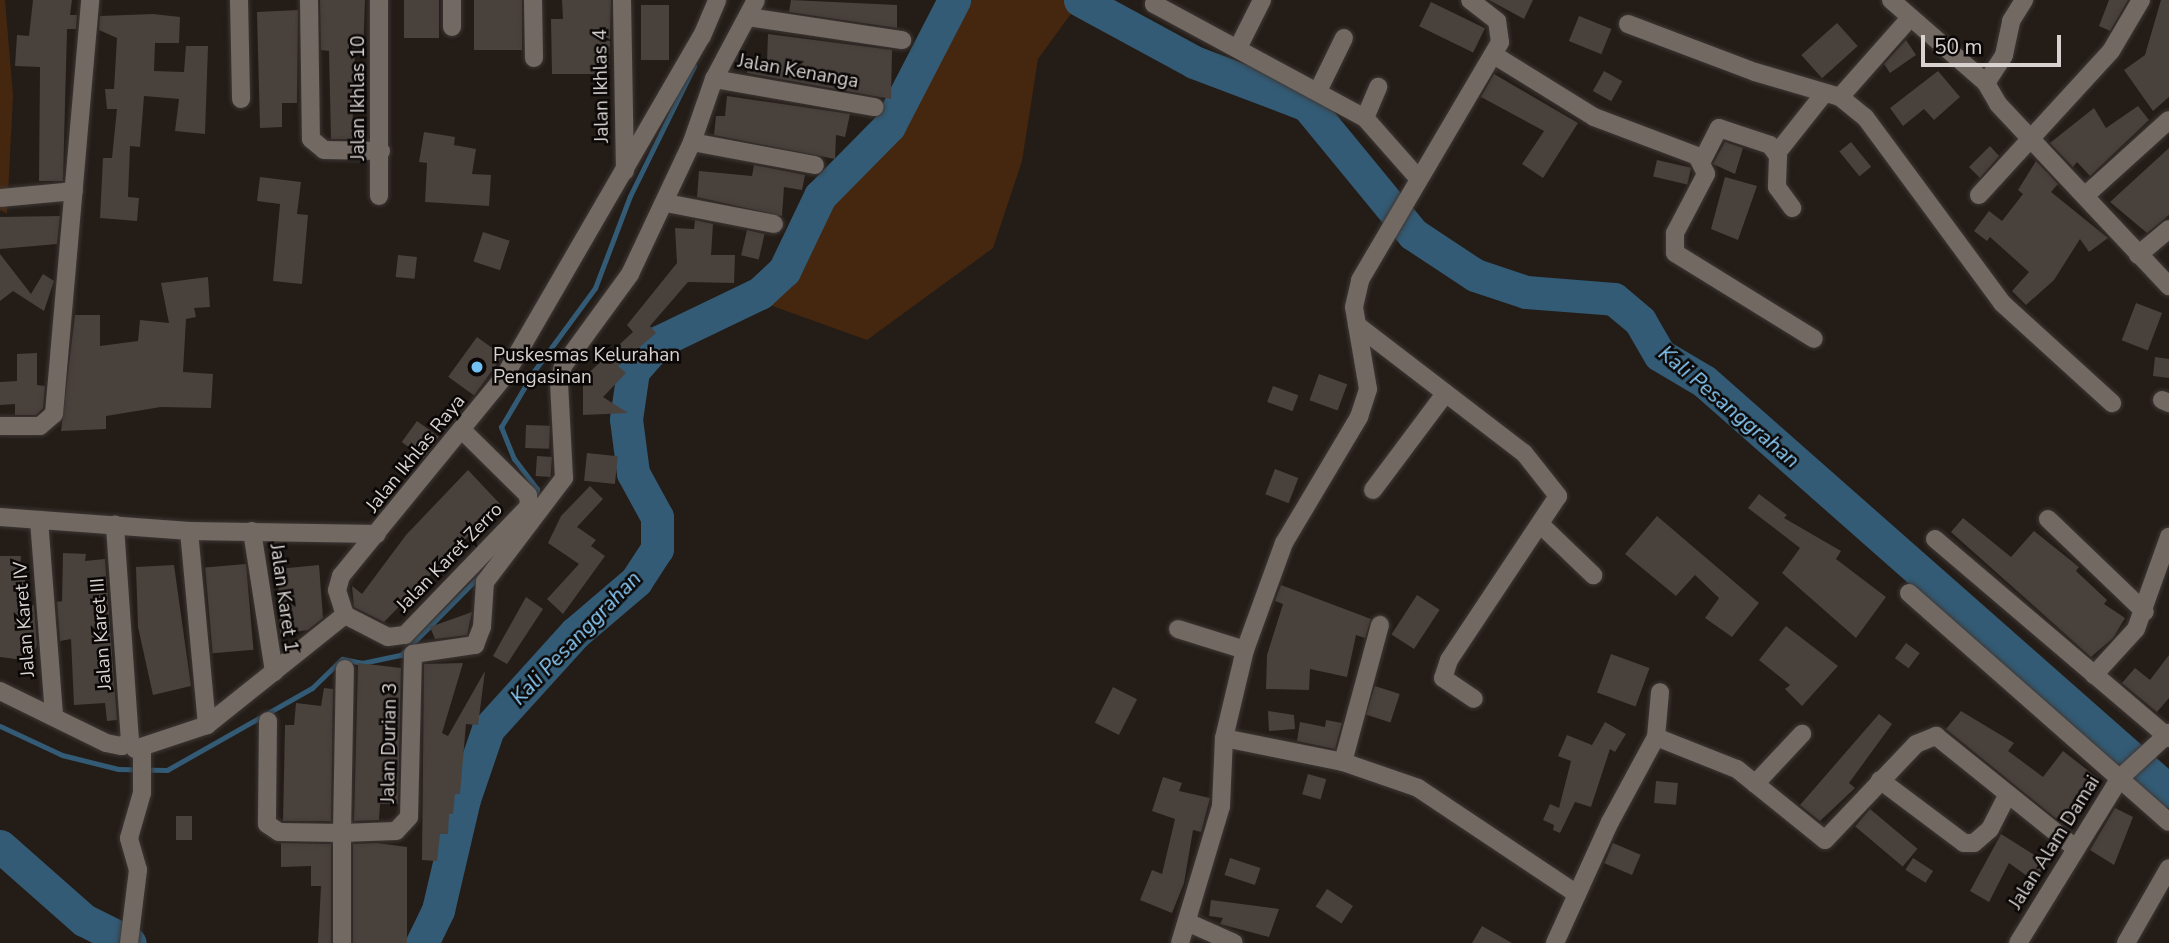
<!DOCTYPE html>
<style>
body{margin:0}
#map{position:relative;width:2169px;height:943px;overflow:hidden;background:#231c17;font-family:"Nunito Sans",sans-serif}
div>[style]{position:absolute}
.green>*{inset:0;background:#45270f}
.stream>*{height:5px;margin:-2.5px;padding:0 2.5px;transform-origin:2.5px;border-radius:2.5px;background:#335b75}
.river>*{height:33px;margin:-16.5px;padding:0 16.5px;transform-origin:16.5px;border-radius:16.5px;background:#335b75}
.building>*{inset:0;background:#49413c;transform-origin:0 0}
.roads{filter:drop-shadow(0 0 2px #3d3735) drop-shadow(0 0 2px #3d3735)}
.minor>*{height:18px;margin:-9px;padding:0 9px;transform-origin:9px;border-radius:9px;background:#726963}
.dots>*{width:19px;height:19px;translate:-50% -50%;box-sizing:border-box;border:4px solid #0a0706;border-radius:50%}
span{translate:-50% -50%;white-space:nowrap;text-align:center;line-height:1.15;-webkit-text-stroke:5px #0a0706;paint-order:stroke}
.street-label{font-size:19px;color:#d8d3d0}
.poi-label{font-size:19px;color:#d8d3d0}
.left{translate:0 -50%;text-align:left}
.water-label{font-size:21px;color:#8acdfa;font-style:italic}
.scale{position:absolute;left:1921px;top:35px;width:140px;height:32px;box-sizing:border-box;border:4px solid #d8d3d0;border-top:0;padding-left:9px;font-size:21px;line-height:24px;white-space:nowrap;color:#d8d3d0;-webkit-text-stroke:5px #0a0706;paint-order:stroke}
</style>
<div id="map">
<div class="green">
<i style="clip-path:polygon(0 0,5px 0,13px 96px,7px 214px,0 210px)"></i>
<i style="clip-path:polygon(962px 0,1081px 0,1038px 59px,1022px 161px,993px 248px,867px 340px,750px 298px,790px 273px,812px 204px,901px 106px,944px 19px)"></i>
</div>
<div class="stream">
<i style="left:536px;top:499px;width:10px;rotate:-84deg"></i>
<i style="left:537px;top:489px;width:38px;rotate:-127deg"></i>
<i style="left:514px;top:459px;width:35px;rotate:-112deg"></i>
<i style="left:501px;top:427px;width:65px;rotate:-59.5deg"></i>
<i style="left:534px;top:371px;width:103px;rotate:-53.7deg"></i>
<i style="left:595px;top:288px;width:98px;rotate:-69.2deg"></i>
<i style="left:630px;top:196px;width:145px;rotate:-63.8deg"></i>
<i style="left:0;top:726px;width:68px;rotate:25.1deg"></i>
<i style="left:62px;top:755px;width:58px;rotate:14deg"></i>
<i style="left:118px;top:769px;width:49px;rotate:1.2deg"></i>
<i style="left:167px;top:770px;width:167px;rotate:-29.5deg"></i>
<i style="left:312px;top:688px;width:42px;rotate:-44deg"></i>
<i style="left:342px;top:659px;width:20px;rotate:11deg"></i>
<i style="left:362px;top:663px;width:40px;rotate:-12deg"></i>
<i style="left:401px;top:655px;width:118px;rotate:-45.3deg"></i>
</div>
<div class="river">
<i style="left:1080px;top:0;width:130px;rotate:28.5deg"></i>
<i style="left:1194px;top:62px;width:121px;rotate:20.8deg"></i>
<i style="left:1307px;top:105px;width:167px;rotate:50.6deg"></i>
<i style="left:1413px;top:234px;width:74px;rotate:33.5deg"></i>
<i style="left:1475px;top:275px;width:54px;rotate:18.4deg"></i>
<i style="left:1526px;top:292px;width:88px;rotate:4.5deg"></i>
<i style="left:1614px;top:299px;width:34px;rotate:40deg"></i>
<i style="left:1640px;top:321px;width:39px;rotate:60deg"></i>
<i style="left:1660px;top:355px;width:51px;rotate:30.6deg"></i>
<i style="left:1704px;top:381px;width:620px;rotate:41.4deg"></i>
<i style="left:0;top:846px;width:112px;rotate:41.4deg"></i>
<i style="left:84px;top:920px;width:51px;rotate:26.6deg"></i>
<i style="left:422px;top:943px;width:37px;rotate:-64deg"></i>
<i style="left:438px;top:910px;width:114px;rotate:-76.8deg"></i>
<i style="left:464px;top:799px;width:74px;rotate:-71.1deg"></i>
<i style="left:488px;top:729px;width:130px;rotate:-47.8deg"></i>
<i style="left:575px;top:633px;width:80px;rotate:-40.4deg"></i>
<i style="left:636px;top:581px;width:38px;rotate:-57deg"></i>
<i style="left:657px;top:549px;width:32px;rotate:-90deg"></i>
<i style="left:657px;top:517px;width:50px;rotate:-118.6deg"></i>
<i style="left:633px;top:473px;width:54px;rotate:-97.4deg"></i>
<i style="left:626px;top:419px;width:49px;rotate:-81.7deg"></i>
<i style="left:633px;top:371px;width:38px;rotate:-49deg"></i>
<i style="left:658px;top:342px;width:113px;rotate:-25.7deg"></i>
<i style="left:760px;top:293px;width:33px;rotate:-43deg"></i>
<i style="left:784px;top:271px;width:83px;rotate:-64.4deg"></i>
<i style="left:820px;top:196px;width:98px;rotate:-45.4deg"></i>
<i style="left:889px;top:126px;width:142px;rotate:-62.7deg"></i>
</div>
<div class="building">
<i style="clip-path:polygon(33px 0,72px 0,70px 15px,77px 15px,76px 29px,67px 29px,63px 181px,39px 181px,40px 67px,15px 66px,17px 35px,29px 36px)"></i>
<i style="clip-path:polygon(320px 0,365px 0,363px 53px,355px 52px,352px 139px,331px 139px,329px 51px,321px 50px)"></i>
<i style="left:404px;top:0;width:35px;height:38px"></i>
<i style="left:474px;top:0;width:48px;height:50px"></i>
<i style="clip-path:polygon(562px 0,611px 0,609px 74px,552px 74px,551px 19px,563px 19px)"></i>
<i style="clip-path:polygon(791px 0,897px 5px,897px 28px,789px 12px)"></i>
<i style="clip-path:polygon(1489px 0,1533px 0,1524px 19px)"></i>
<i style="clip-path:polygon(2109px 0,2128px 0,2110px 31px,2099px 26px)"></i>
<i style="clip-path:polygon(2161px 0,2169px 0,2169px 97px,2153px 111px,2124px 70px,2145px 55px)"></i>
<i style="left:1431px;top:2px;width:60px;height:27px;rotate:26deg"></i>
<i style="left:641px;top:5px;width:28px;height:55px"></i>
<i style="clip-path:polygon(298px 10px,297px 103px,282px 103px,282px 127px,260px 128px,257px 12px)"></i>
<i style="clip-path:polygon(153px 14px,180px 17px,179px 43px,155px 43px,154px 71px,184px 72px,186px 46px,208px 46px,205px 134px,175px 131px,179px 99px,144px 96px,140px 147px,130px 146px,128px 197px,139px 198px,137px 221px,100px 218px,103px 158px,112px 158px,117px 109px,107px 109px,105px 89px,114px 89px,117px 38px,99px 30px,100px 16px)"></i>
<i style="left:1579px;top:16px;width:35px;height:27px;rotate:22deg"></i>
<i style="left:1837px;top:23px;width:31px;height:48px;rotate:48deg"></i>
<i style="clip-path:polygon(768px 34px,892px 50px,891px 99px,747px 73px,748px 59px,767px 61px)"></i>
<i style="clip-path:polygon(1906px 40px,1916px 55px,1890px 73px,1884px 64px)"></i>
<i style="left:1604px;top:71px;width:21px;height:23px;rotate:29deg"></i>
<i style="clip-path:polygon(1938px 71px,1960px 97px,1934px 120px,1924px 109px,1903px 126px,1890px 108px)"></i>
<i style="clip-path:polygon(1494px 74px,1578px 123px,1543px 178px,1522px 164px,1544px 131px,1481px 97px)"></i>
<i style="clip-path:polygon(727px 96px,850px 114px,845px 137px,836px 135px,835px 159px,714px 135px,716px 116px,725px 116px)"></i>
<i style="clip-path:polygon(2138px 106px,2149px 120px,2090px 176px,2077px 162px,2073px 167px,2050px 143px,2094px 108px,2106px 128px)"></i>
<i style="clip-path:polygon(424px 132px,455px 137px,454px 145px,476px 149px,472px 174px,491px 175px,489px 206px,425px 202px,427px 163px,419px 162px)"></i>
<i style="clip-path:polygon(1725px 142px,1743px 148px,1735px 174px,1713px 164px)"></i>
<i style="left:1851px;top:142px;width:32px;height:15px;rotate:51deg"></i>
<i style="clip-path:polygon(1990px 146px,1999px 156px,1980px 178px,1969px 167px)"></i>
<i style="clip-path:polygon(2169px 148px,2169px 215px,2147px 233px,2110px 202px)"></i>
<i style="left:1657px;top:160px;width:35px;height:17px;rotate:13deg"></i>
<i style="clip-path:polygon(2036px 161px,2058px 184px,2051px 192px,2108px 238px,2089px 252px,2080px 239px,2054px 280px,2026px 305px,2012px 291px,2029px 272px,1990px 237px,1987px 241px,1974px 231px,1989px 211px,2002px 221px,2023px 194px,2018px 190px)"></i>
<i style="clip-path:polygon(754px 165px,805px 175px,802px 190px,784px 187px,782px 216px,697px 197px,699px 171px,752px 176px)"></i>
<i style="clip-path:polygon(260px 177px,301px 182px,297px 214px,308px 215px,302px 284px,273px 281px,280px 204px,257px 201px)"></i>
<i style="clip-path:polygon(1725px 177px,1757px 186px,1738px 240px,1711px 229px)"></i>
<i style="clip-path:polygon(60px 216px,57px 244px,0 249px,0 217px)"></i>
<i style="clip-path:polygon(695px 220px,713px 224px,711px 255px,735px 255px,734px 283px,688px 282px,650px 326px,656px 333px,618px 366px,626px 373px,603px 397px,628px 413px,583px 415px,583px 378px,633px 332px,627px 325px,677px 263px,675px 228px,694px 229px)"></i>
<i style="left:747px;top:230px;width:18px;height:26px;rotate:13deg"></i>
<i style="left:483px;top:232px;width:28px;height:31px;rotate:18deg"></i>
<i style="clip-path:polygon(0 254px,31px 294px,43px 274px,54px 281px,44px 311px,13px 291px,0 301px)"></i>
<i style="left:398px;top:255px;width:19px;height:22px;rotate:6deg"></i>
<i style="clip-path:polygon(208px 277px,210px 307px,194px 308px,196px 317px,186px 319px,183px 372px,213px 374px,211px 408px,161px 407px,106px 416px,106px 429px,61px 431px,75px 315px,100px 315px,100px 346px,138px 341px,140px 320px,169px 323px,161px 283px)"></i>
<i style="left:2136px;top:303px;width:28px;height:40px;rotate:21deg"></i>
<i style="left:477px;top:337px;width:32px;height:49px;rotate:36deg"></i>
<i style="clip-path:polygon(37px 353px,37px 385px,45px 386px,43px 408px,36px 415px,15px 415px,15px 404px,0 405px,0 382px,17px 381px,17px 354px)"></i>
<i style="clip-path:polygon(2155px 357px,2169px 359px,2169px 378px,2153px 376px)"></i>
<i style="left:1319px;top:374px;width:30px;height:28px;rotate:20deg"></i>
<i style="left:1273px;top:386px;width:27px;height:17px;rotate:20deg"></i>
<i style="left:417px;top:421px;width:27px;height:26px;rotate:36deg"></i>
<i style="left:526px;top:425px;width:24px;height:23px;rotate:2deg"></i>
<i style="left:587px;top:453px;width:31px;height:28px;rotate:6deg"></i>
<i style="left:537px;top:456px;width:15px;height:20px;rotate:4deg"></i>
<i style="left:1275px;top:469px;width:25px;height:27px;rotate:21deg"></i>
<i style="clip-path:polygon(468px 470px,500px 504px,384px 622px,354px 607px,352px 586px,362px 594px,406px 535px)"></i>
<i style="clip-path:polygon(590px 486px,603px 499px,577px 527px,596px 540px,591px 546px,605px 556px,563px 614px,547px 599px,579px 564px,548px 543px,561px 516px)"></i>
<i style="clip-path:polygon(1759px 494px,1787px 515px,1784px 518px,1841px 551px,1836px 559px,1886px 597px,1856px 638px,1782px 573px,1800px 548px,1748px 508px)"></i>
<i style="clip-path:polygon(1657px 516px,1759px 603px,1732px 637px,1705px 618px,1719px 598px,1695px 575px,1676px 596px,1625px 554px)"></i>
<i style="clip-path:polygon(1963px 518px,2011px 557px,2034px 531px,2079px 567px,2076px 571px,2107px 600px,2104px 604px,2125px 618px,2113px 638px,2091px 657px,1951px 532px)"></i>
<i style="clip-path:polygon(63px 553px,86px 554px,85px 561px,105px 559px,117px 720px,107px 721px,105px 703px,74px 705px,71px 639px,60px 641px,57px 602px,62px 601px)"></i>
<i style="clip-path:polygon(0 556px,21px 556px,19px 580px,25px 580px,26px 607px,34px 605px,37px 645px,31px 661px,0 657px)"></i>
<i style="left:246px;top:564px;width:86px;height:41px;rotate:85deg"></i>
<i style="clip-path:polygon(174px 565px,191px 686px,153px 695px,138px 627px,136px 567px)"></i>
<i style="clip-path:polygon(319px 565px,323px 618px,308px 630px,280px 634px,278px 569px)"></i>
<i style="clip-path:polygon(1281px 585px,1371px 619px,1365px 638px,1356px 635px,1347px 677px,1310px 669px,1309px 690px,1266px 689px,1267px 655px,1283px 604px,1275px 601px)"></i>
<i style="left:1417px;top:595px;width:27px;height:47px;rotate:33deg"></i>
<i style="clip-path:polygon(526px 597px,543px 609px,507px 664px,493px 656px)"></i>
<i style="clip-path:polygon(472px 612px,467px 635px,435px 639px,430px 627px)"></i>
<i style="clip-path:polygon(1786px 626px,1838px 666px,1802px 706px,1785px 689px,1790px 685px,1759px 660px)"></i>
<i style="left:1906px;top:643px;width:17px;height:19px;rotate:36deg"></i>
<i style="left:1611px;top:654px;width:41px;height:41px;rotate:20deg"></i>
<i style="clip-path:polygon(2169px 655px,2169px 698px,2157px 712px,2122px 683px,2135px 668px,2150px 680px)"></i>
<i style="clip-path:polygon(358px 663px,401px 668px,398px 804px,380px 804px,379px 820px,354px 821px)"></i>
<i style="clip-path:polygon(463px 663px,442px 733px,448px 736px,485px 671px,478px 725px,466px 724px,460px 794px,455px 794px,453px 814px,449px 814px,448px 834px,440px 834px,437px 861px,422px 860px,424px 664px)"></i>
<i style="left:1375px;top:686px;width:26px;height:30px;rotate:18deg"></i>
<i style="left:1113px;top:687px;width:27px;height:40px;rotate:27deg"></i>
<i style="clip-path:polygon(324px 688px,333px 689px,331px 821px,283px 821px,285px 725px,294px 725px,296px 703px,321px 706px)"></i>
<i style="clip-path:polygon(1268px 711px,1294px 715px,1295px 729px,1269px 731px)"></i>
<i style="clip-path:polygon(1961px 711px,2014px 743px,2008px 751px,2043px 777px,2063px 751px,2099px 779px,2099px 784px,2063px 824px,1946px 729px)"></i>
<i style="clip-path:polygon(1879px 714px,1892px 724px,1849px 783px,1855px 788px,1820px 821px,1800px 805px)"></i>
<i style="clip-path:polygon(1326px 720px,1342px 723px,1335px 749px,1297px 741px,1300px 722px,1325px 727px)"></i>
<i style="clip-path:polygon(1605px 722px,1626px 734px,1615px 752px,1610px 749px,1591px 807px,1575px 802px,1560px 833px,1553px 830px,1554px 825px,1543px 820px,1550px 804px,1559px 808px,1571px 761px,1558px 756px,1567px 735px,1592px 745px)"></i>
<i style="left:1308px;top:774px;width:19px;height:21px;rotate:16deg"></i>
<i style="clip-path:polygon(1163px 777px,1182px 783px,1179px 791px,1210px 798px,1201px 832px,1193px 830px,1184px 883px,1172px 913px,1140px 900px,1152px 870px,1162px 874px,1175px 819px,1152px 811px)"></i>
<i style="left:1656px;top:781px;width:22px;height:22px;rotate:5deg"></i>
<i style="clip-path:polygon(2115px 808px,2133px 817px,2114px 865px,2090px 850px)"></i>
<i style="left:1870px;top:809px;width:62px;height:23px;rotate:40deg"></i>
<i style="left:176px;top:816px;width:16px;height:24px"></i>
<i style="clip-path:polygon(2001px 834px,2047px 863px,2034px 881px,2009px 863px,1989px 902px,1970px 891px)"></i>
<i style="clip-path:polygon(281px 843px,331px 844px,331px 943px,318px 943px,321px 886px,311px 886px,311px 866px,281px 867px)"></i>
<i style="clip-path:polygon(377px 843px,407px 847px,407px 943px,353px 943px,353px 844px)"></i>
<i style="left:1613px;top:843px;width:30px;height:22px;rotate:23deg"></i>
<i style="left:1230px;top:858px;width:32px;height:18px;rotate:18deg"></i>
<i style="left:1913px;top:858px;width:24px;height:14px;rotate:33deg"></i>
<i style="left:1327px;top:889px;width:31px;height:21px;rotate:33deg"></i>
<i style="clip-path:polygon(1211px 900px,1279px 909px,1269px 937px,1220px 924px,1223px 918px,1209px 916px)"></i>
<i style="clip-path:polygon(1482px 926px,1512px 943px,1472px 943px)"></i>
</div>
<div class="roads">
<div class="minor">
<i style="left:239px;top:0;width:99px;rotate:88.8deg"></i>
<i style="left:309px;top:0;width:139px;rotate:89.2deg"></i>
<i style="left:311px;top:139px;width:17px;rotate:40deg"></i>
<i style="left:324px;top:150px;width:57px;rotate:1deg"></i>
<i style="left:452px;top:0;width:27px;rotate:90deg"></i>
<i style="left:533px;top:0;width:58px;rotate:89deg"></i>
<i style="left:622px;top:0;width:171px;rotate:89deg"></i>
<i style="left:1157px;top:0;width:5px;rotate:127deg"></i>
<i style="left:1154px;top:4px;width:240px;rotate:28.4deg"></i>
<i style="left:1365px;top:118px;width:80px;rotate:48.5deg"></i>
<i style="left:1891px;top:0;width:126px;rotate:41.1deg"></i>
<i style="left:1986px;top:83px;width:24px;rotate:60deg"></i>
<i style="left:1998px;top:104px;width:250px;rotate:46.8deg"></i>
<i style="left:748px;top:17px;width:156px;rotate:8.5deg"></i>
<i style="left:1628px;top:24px;width:136px;rotate:20.7deg"></i>
<i style="left:1755px;top:72px;width:89px;rotate:16.4deg"></i>
<i style="left:1840px;top:97px;width:32px;rotate:39deg"></i>
<i style="left:1865px;top:117px;width:231px;rotate:53.6deg"></i>
<i style="left:2002px;top:303px;width:149px;rotate:42.3deg"></i>
<i style="left:1238px;top:48px;width:54px;rotate:-63.4deg"></i>
<i style="left:1494px;top:55px;width:118px;rotate:31.8deg"></i>
<i style="left:1594px;top:117px;width:110px;rotate:20.7deg"></i>
<i style="left:1697px;top:156px;width:20px;rotate:63deg"></i>
<i style="left:1706px;top:174px;width:67px;rotate:117.7deg"></i>
<i style="left:1675px;top:233px;width:20px;rotate:90deg"></i>
<i style="left:1675px;top:253px;width:163px;rotate:31.7deg"></i>
<i style="left:714px;top:79px;width:163px;rotate:9.9deg"></i>
<i style="left:1986px;top:83px;width:33px;rotate:-57deg"></i>
<i style="left:2004px;top:55px;width:35px;rotate:-78deg"></i>
<i style="left:2011px;top:21px;width:25px;rotate:-58deg"></i>
<i style="left:1318px;top:91px;width:59px;rotate:-63.9deg"></i>
<i style="left:1840px;top:97px;width:106px;rotate:-48.5deg"></i>
<i style="left:1365px;top:118px;width:34px;rotate:-67deg"></i>
<i style="left:692px;top:142px;width:125px;rotate:10.6deg"></i>
<i style="left:1777px;top:153px;width:74px;rotate:-51.6deg"></i>
<i style="left:1702px;top:161px;width:37px;rotate:-63deg"></i>
<i style="left:1719px;top:128px;width:54px;rotate:18.4deg"></i>
<i style="left:1770px;top:145px;width:14px;rotate:54deg"></i>
<i style="left:1778px;top:156px;width:31px;rotate:92deg"></i>
<i style="left:1777px;top:187px;width:26px;rotate:54deg"></i>
<i style="left:2087px;top:194px;width:110px;rotate:-42.1deg"></i>
<i style="left:1979px;top:195px;width:195px;rotate:-47.5deg"></i>
<i style="left:2111px;top:51px;width:59px;rotate:-59.5deg"></i>
<i style="left:379px;top:196px;width:196px;rotate:-90deg"></i>
<i style="left:0;top:198px;width:74px;rotate:-5.4deg"></i>
<i style="left:666px;top:203px;width:110px;rotate:11deg"></i>
<i style="left:2138px;top:255px;width:40px;rotate:-40deg"></i>
<i style="left:1357px;top:325px;width:210px;rotate:37.5deg"></i>
<i style="left:1524px;top:453px;width:55px;rotate:51.7deg"></i>
<i style="left:1558px;top:496px;width:197px;rotate:123.6deg"></i>
<i style="left:1449px;top:660px;width:19px;rotate:108deg"></i>
<i style="left:1443px;top:678px;width:37px;rotate:34deg"></i>
<i style="left:2162px;top:400px;width:8px;rotate:23deg"></i>
<i style="left:0;top:426px;width:40px"></i>
<i style="left:40px;top:426px;width:18px;rotate:-41deg"></i>
<i style="left:54px;top:414px;width:416px;rotate:-85deg"></i>
<i style="left:1373px;top:490px;width:119px;rotate:-53.2deg"></i>
<i style="left:0;top:517px;width:190px;rotate:4.2deg"></i>
<i style="left:189px;top:531px;width:188px;rotate:0.9deg"></i>
<i style="left:2048px;top:519px;width:134px;rotate:43.8deg"></i>
<i style="left:39px;top:520px;width:196px;rotate:85.6deg"></i>
<i style="left:1540px;top:524px;width:74px;rotate:43.9deg"></i>
<i style="left:189px;top:531px;width:195px;rotate:84.7deg"></i>
<i style="left:252px;top:531px;width:143px;rotate:81.1deg"></i>
<i style="left:1935px;top:539px;width:307px;rotate:40.4deg"></i>
<i style="left:1909px;top:593px;width:346px;rotate:41.4deg"></i>
<i style="left:345px;top:615px;width:26px;rotate:-108deg"></i>
<i style="left:337px;top:590px;width:15px;rotate:-74deg"></i>
<i style="left:341px;top:576px;width:257px;rotate:-50.7deg"></i>
<i style="left:504px;top:377px;width:394px;rotate:-59.9deg"></i>
<i style="left:702px;top:36px;width:39px;rotate:-67deg"></i>
<i style="left:345px;top:615px;width:48px;rotate:27.1deg"></i>
<i style="left:388px;top:637px;width:17px;rotate:-7deg"></i>
<i style="left:405px;top:635px;width:179px;rotate:-46.1deg"></i>
<i style="left:529px;top:506px;width:11px;rotate:-95deg"></i>
<i style="left:528px;top:495px;width:91px;rotate:-135.4deg"></i>
<i style="left:1178px;top:629px;width:70px;rotate:17.4deg"></i>
<i style="left:2094px;top:675px;width:62px;rotate:-47.6deg"></i>
<i style="left:2136px;top:629px;width:98px;rotate:-70.3deg"></i>
<i style="left:0;top:691px;width:118px;rotate:26.1deg"></i>
<i style="left:106px;top:743px;width:16px;rotate:11deg"></i>
<i style="left:122px;top:746px;width:9px;rotate:-32deg"></i>
<i style="left:130px;top:741px;width:217px;rotate:-94deg"></i>
<i style="left:268px;top:721px;width:103px;rotate:90.6deg"></i>
<i style="left:267px;top:824px;width:14px;rotate:34deg"></i>
<i style="left:279px;top:832px;width:63px;rotate:0.9deg"></i>
<i style="left:342px;top:833px;width:164px;rotate:-89deg"></i>
<i style="left:1656px;top:737px;width:87px;rotate:21.6deg"></i>
<i style="left:1737px;top:769px;width:113px;rotate:38.9deg"></i>
<i style="left:1825px;top:840px;width:132px;rotate:-46.5deg"></i>
<i style="left:1916px;top:744px;width:22px;rotate:-22deg"></i>
<i style="left:1936px;top:736px;width:177px;rotate:38.8deg"></i>
<i style="left:1224px;top:738px;width:121px;rotate:11.4deg"></i>
<i style="left:1343px;top:762px;width:79px;rotate:19.1deg"></i>
<i style="left:1418px;top:788px;width:191px;rotate:33.7deg"></i>
<i style="left:135px;top:749px;width:76px;rotate:-18.4deg"></i>
<i style="left:207px;top:725px;width:176px;rotate:-38.6deg"></i>
<i style="left:1343px;top:762px;width:142px;rotate:-74.9deg"></i>
<i style="left:1880px;top:780px;width:105px;rotate:36.9deg"></i>
<i style="left:1964px;top:843px;width:10px"></i>
<i style="left:1974px;top:843px;width:21px;rotate:-41deg"></i>
<i style="left:1990px;top:829px;width:39px;rotate:-63deg"></i>
<i style="left:1755px;top:784px;width:69px;rotate:-46.8deg"></i>
<i style="left:1187px;top:922px;width:51px;rotate:24.1deg"></i>
<i style="left:129px;top:943px;width:74px;rotate:-83deg"></i>
<i style="left:138px;top:870px;width:33px;rotate:-106deg"></i>
<i style="left:129px;top:838px;width:47px;rotate:-73.9deg"></i>
<i style="left:142px;top:793px;width:44px;rotate:-90deg"></i>
<i style="left:342px;top:943px;width:110px;rotate:-90deg"></i>
<i style="left:342px;top:833px;width:54px;rotate:-2.1deg"></i>
<i style="left:396px;top:831px;width:19px;rotate:-47deg"></i>
<i style="left:409px;top:817px;width:163px;rotate:-88.6deg"></i>
<i style="left:413px;top:654px;width:63px;rotate:-8.3deg"></i>
<i style="left:475px;top:645px;width:19px;rotate:-69deg"></i>
<i style="left:482px;top:627px;width:45px;rotate:-86.2deg"></i>
<i style="left:485px;top:582px;width:131px;rotate:-52.8deg"></i>
<i style="left:564px;top:478px;width:96px;rotate:-93deg"></i>
<i style="left:559px;top:382px;width:16px;rotate:-76deg"></i>
<i style="left:563px;top:366px;width:114px;rotate:-53.9deg"></i>
<i style="left:630px;top:274px;width:146px;rotate:-64.8deg"></i>
<i style="left:692px;top:142px;width:67px;rotate:-70.8deg"></i>
<i style="left:714px;top:79px;width:89px;rotate:-62deg"></i>
<i style="left:1180px;top:943px;width:143px;rotate:-73.3deg"></i>
<i style="left:1221px;top:806px;width:68px;rotate:-87.5deg"></i>
<i style="left:1224px;top:738px;width:90px;rotate:-76.6deg"></i>
<i style="left:1245px;top:650px;width:114px;rotate:-70deg"></i>
<i style="left:1284px;top:543px;width:147px;rotate:-59.2deg"></i>
<i style="left:1359px;top:417px;width:29px;rotate:-72deg"></i>
<i style="left:1368px;top:389px;width:83px;rotate:-99.7deg"></i>
<i style="left:1354px;top:307px;width:28px;rotate:-77deg"></i>
<i style="left:1360px;top:280px;width:276px;rotate:-59.5deg"></i>
<i style="left:1500px;top:42px;width:21px;rotate:-98deg"></i>
<i style="left:1497px;top:21px;width:34px;rotate:-142deg"></i>
<i style="left:1555px;top:943px;width:133px;rotate:-65.6deg"></i>
<i style="left:1610px;top:822px;width:97px;rotate:-61.6deg"></i>
<i style="left:1656px;top:737px;width:45px;rotate:-84.9deg"></i>
<i style="left:2018px;top:943px;width:194px;rotate:-58.3deg"></i>
<i style="left:2120px;top:778px;width:67px;rotate:-42.6deg"></i>
<i style="left:2126px;top:943px;width:86px;rotate:-60.2deg"></i>
</div>
</div>
<div class="dots">
<i style="left:477px;top:367px;background:#72c1f5"></i>
</div>
<div class="street-label">
<span style="left:798px;top:72px;rotate:10deg">Jalan Kenanga</span>
<span style="left:602px;top:86px;rotate:-91deg">Jalan Ikhlas 4</span>
<span style="left:359px;top:98px;rotate:-90deg">Jalan Ikhlas 10</span>
<span style="left:416px;top:454px;rotate:-51deg">Jalan Ikhlas Raya</span>
<span style="left:450px;top:558px;rotate:-46deg">Jalan Karet Zerro</span>
<span style="left:283px;top:598px;rotate:82deg">Jalan Karet 1</span>
<span style="left:25px;top:619px;rotate:-94deg">Jalan Karet IV</span>
<span style="left:102px;top:634px;rotate:-94deg">Jalan Karet III</span>
<span style="left:390px;top:743px;rotate:-89deg">Jalan Durian 3</span>
<span style="left:2055px;top:843px;rotate:-58deg">Jalan Alam Damai</span>
</div>
<div class="poi-label">
<span class="left" style="left:493px;top:367px">Puskesmas Kelurahan<br>Pengasinan</span>
</div>
<div class="water-label">
<span style="left:1729px;top:407px;rotate:40deg">Kali Pesanggrahan</span>
<span style="left:576px;top:638px;rotate:-46deg">Kali Pesanggrahan</span>
</div>
<div class="scale">50 m</div>
</div>
